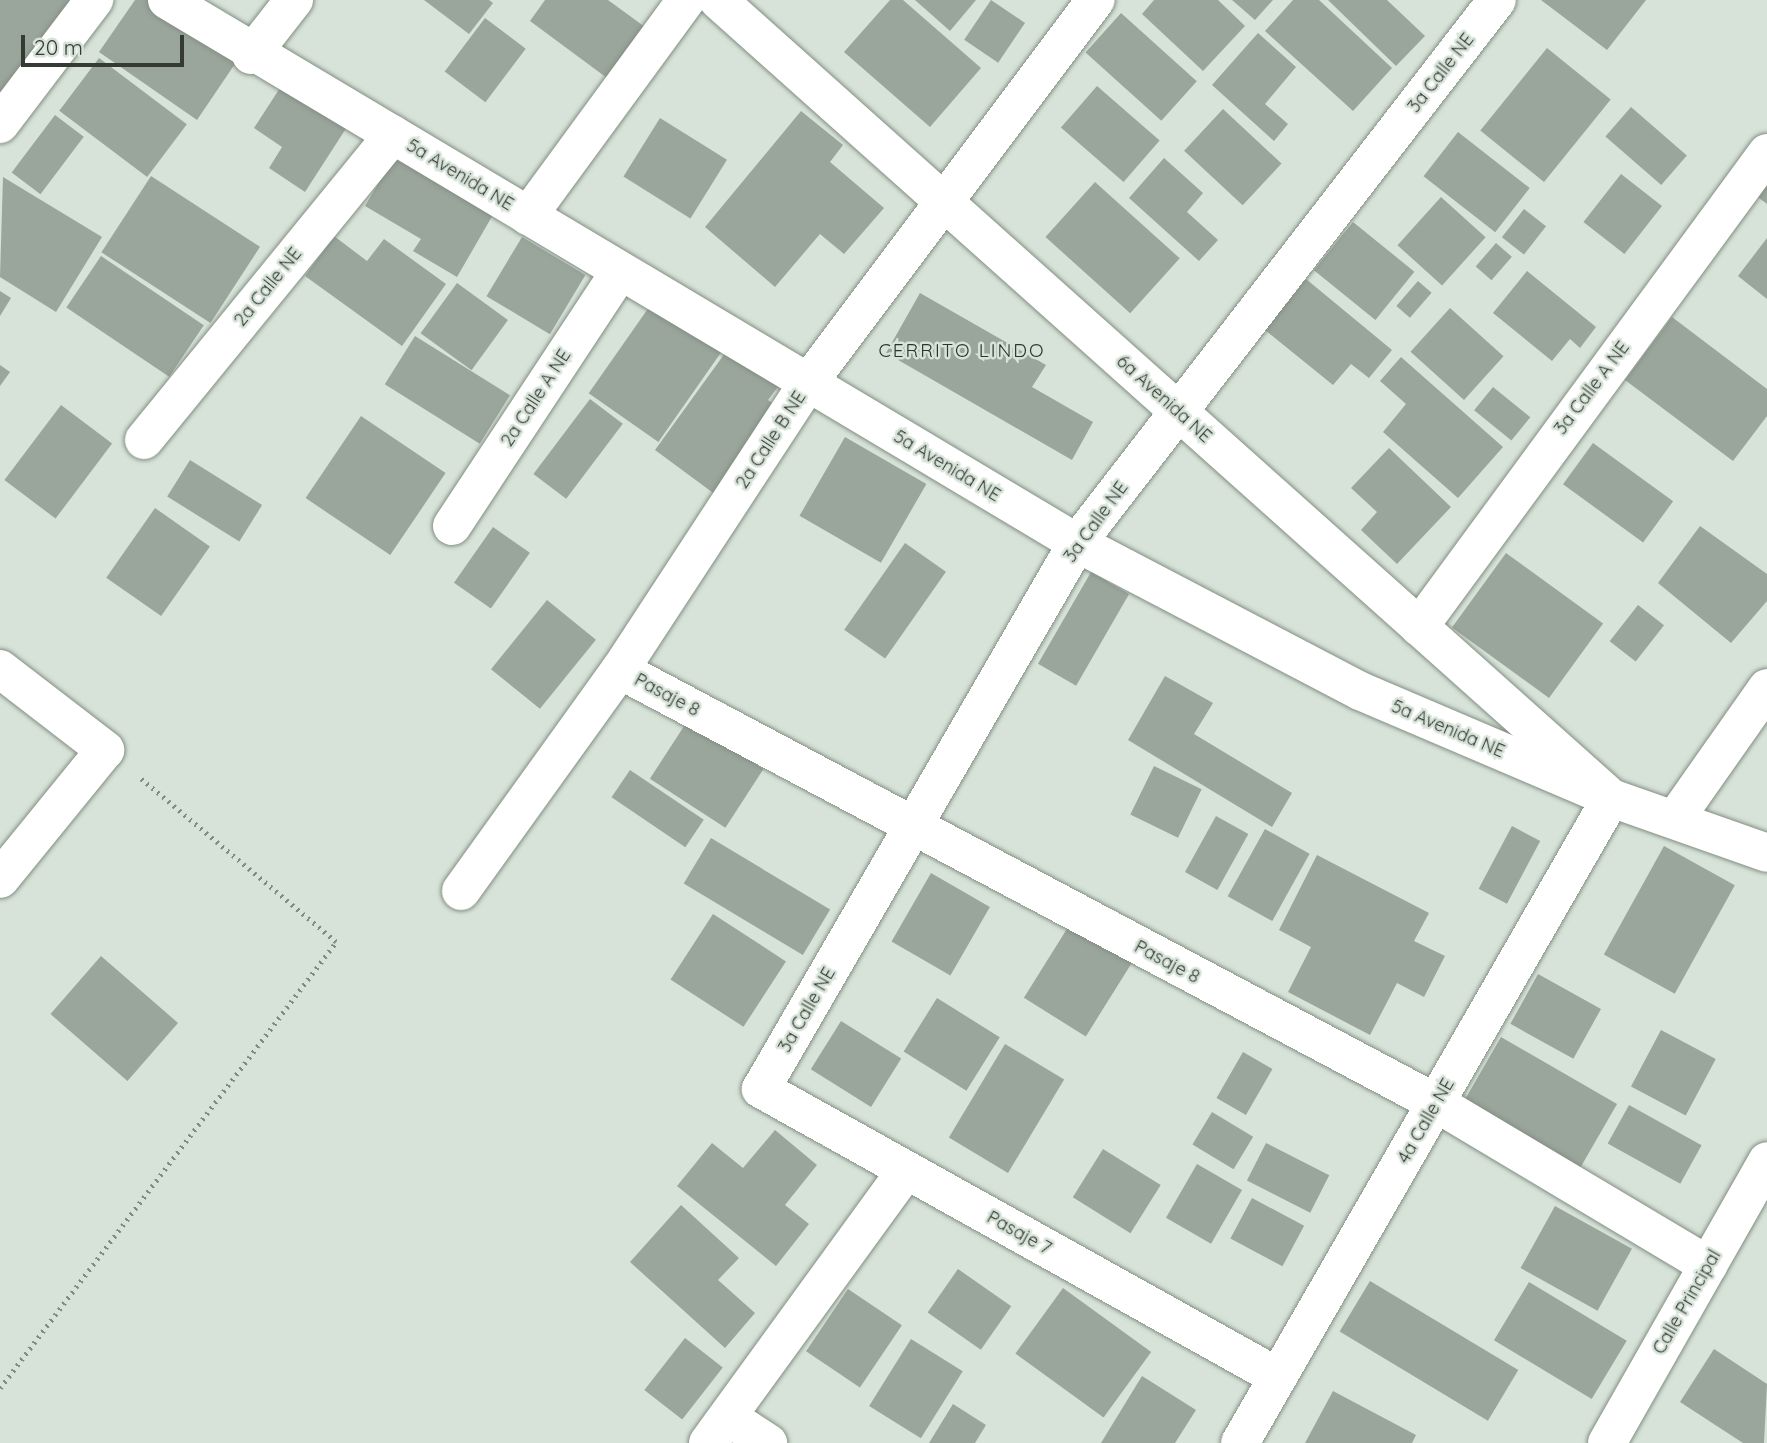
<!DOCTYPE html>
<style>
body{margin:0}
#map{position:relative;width:1767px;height:1443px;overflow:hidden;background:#d7e3d8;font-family:Quicksand,sans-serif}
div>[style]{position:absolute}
.building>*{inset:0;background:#9aa59b;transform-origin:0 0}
.path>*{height:4.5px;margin-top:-2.25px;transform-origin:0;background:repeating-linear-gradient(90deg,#828b83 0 2px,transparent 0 7px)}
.roads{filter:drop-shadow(0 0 2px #838e83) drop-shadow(0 0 2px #838e83)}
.minor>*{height:38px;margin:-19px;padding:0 19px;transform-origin:19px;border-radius:19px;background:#fff}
span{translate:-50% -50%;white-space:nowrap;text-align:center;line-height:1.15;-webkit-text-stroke:5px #d7e3d8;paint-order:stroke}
.street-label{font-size:18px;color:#353a35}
.neighbourhood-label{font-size:19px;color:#2b352c;letter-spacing:2px}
.scale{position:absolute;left:21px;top:35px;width:163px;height:32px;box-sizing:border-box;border:4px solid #353a35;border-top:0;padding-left:9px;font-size:21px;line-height:24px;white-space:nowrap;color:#353a35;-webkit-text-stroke:5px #d7e3d8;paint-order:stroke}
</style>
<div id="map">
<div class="building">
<i style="clip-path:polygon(0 0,71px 0,0 98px)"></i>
<i style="clip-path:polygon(135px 0,162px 0,241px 55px,197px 120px,99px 52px)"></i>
<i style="clip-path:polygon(424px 0,489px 0,493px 3px,469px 34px)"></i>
<i style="clip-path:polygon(545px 0,608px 0,645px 27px,607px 78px,530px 21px)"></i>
<i style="clip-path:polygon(890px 0,903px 0,981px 68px,930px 127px,844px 52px)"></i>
<i style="clip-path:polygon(915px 0,976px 0,950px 31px)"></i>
<i style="left:991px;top:0;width:41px;height:48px;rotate:34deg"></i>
<i style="clip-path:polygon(1154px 0,1218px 0,1245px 26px,1203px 71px,1142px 14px)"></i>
<i style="clip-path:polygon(1232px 0,1273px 0,1255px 20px)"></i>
<i style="clip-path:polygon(1293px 0,1319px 0,1392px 68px,1353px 111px,1265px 31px)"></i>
<i style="clip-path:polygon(1328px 0,1387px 0,1425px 36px,1396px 66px)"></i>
<i style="clip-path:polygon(1541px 0,1646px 0,1607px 50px)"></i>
<i style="left:1121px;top:13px;width:102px;height:53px;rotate:42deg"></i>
<i style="left:485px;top:18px;width:51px;height:67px;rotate:37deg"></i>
<i style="clip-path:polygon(1258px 33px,1296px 67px,1265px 104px,1288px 124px,1274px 141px,1212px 85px)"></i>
<i style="left:1547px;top:48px;width:82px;height:106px;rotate:39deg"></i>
<i style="left:99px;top:58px;width:110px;height:66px;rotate:37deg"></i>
<i style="clip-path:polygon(291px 71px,356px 113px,305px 192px,269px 168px,282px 147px,254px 128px)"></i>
<i style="left:1097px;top:86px;width:83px;height:55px;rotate:41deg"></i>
<i style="left:1631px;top:107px;width:74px;height:39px;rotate:41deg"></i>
<i style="left:1223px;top:109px;width:80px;height:57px;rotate:43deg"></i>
<i style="clip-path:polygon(801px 111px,843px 145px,830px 162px,884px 208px,844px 254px,820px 234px,775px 287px,705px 227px)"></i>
<i style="left:55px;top:115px;width:36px;height:72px;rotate:37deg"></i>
<i style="left:660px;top:118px;width:79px;height:69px;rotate:32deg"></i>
<i style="left:1458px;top:132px;width:91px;height:56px;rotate:38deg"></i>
<i style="clip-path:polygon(396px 154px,494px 213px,457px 277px,413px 251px,421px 239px,365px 206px)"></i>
<i style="clip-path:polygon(1164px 158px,1203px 193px,1187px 212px,1218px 240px,1199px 261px,1129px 198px)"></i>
<i style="left:1621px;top:174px;width:52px;height:61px;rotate:38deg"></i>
<i style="left:151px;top:176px;width:130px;height:91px;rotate:33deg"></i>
<i style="clip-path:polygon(3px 177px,102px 237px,56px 312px,0 277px)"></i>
<i style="clip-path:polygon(1767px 180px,1767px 204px,1755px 195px)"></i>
<i style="left:1095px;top:182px;width:114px;height:74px;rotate:42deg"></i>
<i style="left:1441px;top:197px;width:60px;height:65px;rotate:42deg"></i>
<i style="left:1524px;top:209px;width:28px;height:36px;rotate:38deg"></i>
<i style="left:1353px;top:222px;width:79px;height:62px;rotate:39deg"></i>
<i style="clip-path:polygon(334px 236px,367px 261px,384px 239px,446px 284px,402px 346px,305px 276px)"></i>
<i style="left:522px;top:237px;width:74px;height:69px;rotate:31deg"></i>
<i style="clip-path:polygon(1767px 238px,1767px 299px,1738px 276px)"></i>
<i style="left:1496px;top:243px;width:21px;height:31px;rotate:41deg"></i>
<i style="left:101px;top:256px;width:124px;height:62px;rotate:34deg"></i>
<i style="clip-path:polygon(1527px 271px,1596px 327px,1580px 348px,1570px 339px,1552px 361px,1493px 313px)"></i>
<i style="clip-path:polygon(1306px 279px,1392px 350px,1369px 378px,1351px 364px,1333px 385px,1265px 330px)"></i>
<i style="left:1418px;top:281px;width:18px;height:33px;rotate:41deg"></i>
<i style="left:457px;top:283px;width:63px;height:62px;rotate:36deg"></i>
<i style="left:661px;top:290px;width:85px;height:126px;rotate:35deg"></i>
<i style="clip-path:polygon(0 291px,11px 298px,0 316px)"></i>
<i style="clip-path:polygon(920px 293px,1046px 365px,1032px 387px,1093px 422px,1072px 460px,886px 353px)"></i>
<i style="left:1450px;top:308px;width:72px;height:59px;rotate:42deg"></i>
<i style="clip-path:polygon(1672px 317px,1767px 389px,1767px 416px,1733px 461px,1625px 380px)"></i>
<i style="left:415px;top:336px;width:112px;height:57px;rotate:32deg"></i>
<i style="clip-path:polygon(733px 342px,784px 379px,768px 400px,779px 408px,716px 495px,655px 450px)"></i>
<i style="clip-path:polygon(1401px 357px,1503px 447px,1458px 498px,1383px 432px,1406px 404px,1380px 381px)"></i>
<i style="clip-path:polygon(0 365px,10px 372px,0 386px)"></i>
<i style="left:1493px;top:387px;width:48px;height:30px;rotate:39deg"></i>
<i style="left:590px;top:399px;width:41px;height:94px;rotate:37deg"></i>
<i style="left:61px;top:405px;width:64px;height:94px;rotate:37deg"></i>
<i style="left:361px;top:416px;width:102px;height:99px;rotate:34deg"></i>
<i style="left:845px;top:437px;width:94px;height:91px;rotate:30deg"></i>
<i style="left:1593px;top:443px;width:99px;height:51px;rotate:36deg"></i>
<i style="clip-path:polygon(1389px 448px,1451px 507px,1397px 564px,1361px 530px,1377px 512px,1351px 488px)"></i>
<i style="left:190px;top:460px;width:85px;height:43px;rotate:32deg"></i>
<i style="left:155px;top:508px;width:67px;height:85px;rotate:35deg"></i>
<i style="clip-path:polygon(1700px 526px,1767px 574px,1767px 601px,1731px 643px,1658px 583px)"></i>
<i style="left:493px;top:527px;width:45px;height:68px;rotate:35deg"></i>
<i style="left:905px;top:543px;width:50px;height:106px;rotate:35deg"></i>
<i style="left:1506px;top:553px;width:120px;height:92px;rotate:36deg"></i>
<i style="left:1091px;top:572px;width:44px;height:106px;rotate:30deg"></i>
<i style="left:547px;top:600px;width:63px;height:89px;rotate:39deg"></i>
<i style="left:1638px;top:605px;width:33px;height:46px;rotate:38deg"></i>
<i style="clip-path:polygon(1165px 676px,1213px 703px,1194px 734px,1292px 793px,1272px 827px,1128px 740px)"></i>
<i style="left:688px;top:720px;width:90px;height:70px;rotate:33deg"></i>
<i style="left:1154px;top:766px;width:53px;height:54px;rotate:26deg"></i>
<i style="left:630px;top:770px;width:89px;height:33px;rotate:34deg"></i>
<i style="left:1216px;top:816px;width:37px;height:64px;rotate:29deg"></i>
<i style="left:1512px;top:826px;width:32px;height:71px;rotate:28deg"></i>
<i style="left:1265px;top:829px;width:51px;height:77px;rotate:29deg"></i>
<i style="left:711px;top:838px;width:139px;height:53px;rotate:31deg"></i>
<i style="left:1664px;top:846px;width:81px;height:124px;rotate:29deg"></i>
<i style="clip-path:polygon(1317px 855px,1429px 913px,1414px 941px,1445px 956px,1424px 997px,1397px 983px,1370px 1035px,1288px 992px,1311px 947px,1279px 930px)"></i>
<i style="left:931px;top:873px;width:68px;height:79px;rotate:30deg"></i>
<i style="left:713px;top:914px;width:87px;height:78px;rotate:33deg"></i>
<i style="left:1070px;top:924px;width:73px;height:87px;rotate:32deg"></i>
<i style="left:101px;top:956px;width:102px;height:77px;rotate:41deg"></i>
<i style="left:1538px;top:974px;width:72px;height:57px;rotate:29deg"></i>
<i style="left:937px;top:998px;width:74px;height:63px;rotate:32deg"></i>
<i style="left:841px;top:1021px;width:71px;height:57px;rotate:32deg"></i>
<i style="left:1661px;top:1030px;width:62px;height:64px;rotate:28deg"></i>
<i style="left:1501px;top:1037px;width:134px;height:75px;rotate:30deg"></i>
<i style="left:1005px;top:1044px;width:69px;height:109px;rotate:31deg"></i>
<i style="left:1243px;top:1052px;width:34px;height:53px;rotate:30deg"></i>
<i style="left:1629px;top:1105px;width:83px;height:44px;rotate:29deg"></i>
<i style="left:1212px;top:1112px;width:48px;height:38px;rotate:31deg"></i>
<i style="clip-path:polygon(775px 1130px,817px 1165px,785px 1205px,809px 1224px,776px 1266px,677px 1186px,712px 1143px,743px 1168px)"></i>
<i style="left:1266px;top:1143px;width:71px;height:42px;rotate:27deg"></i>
<i style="left:1103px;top:1149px;width:68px;height:57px;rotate:32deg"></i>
<i style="left:1197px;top:1164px;width:52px;height:62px;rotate:30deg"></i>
<i style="left:1252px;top:1198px;width:59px;height:46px;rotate:28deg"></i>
<i style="clip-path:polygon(681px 1205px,739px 1258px,718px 1280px,755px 1313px,725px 1348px,630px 1262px)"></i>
<i style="left:1555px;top:1206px;width:88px;height:71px;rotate:29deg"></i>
<i style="left:958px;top:1269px;width:65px;height:53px;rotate:35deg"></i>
<i style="left:1370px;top:1281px;width:173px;height:59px;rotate:31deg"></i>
<i style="left:1529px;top:1282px;width:114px;height:68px;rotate:31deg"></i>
<i style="left:1063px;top:1288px;width:109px;height:81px;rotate:36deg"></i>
<i style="left:848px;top:1289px;width:65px;height:75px;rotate:34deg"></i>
<i style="left:685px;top:1338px;width:48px;height:66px;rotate:38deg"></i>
<i style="left:911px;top:1339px;width:61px;height:79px;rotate:32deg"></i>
<i style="clip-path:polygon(1714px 1349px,1767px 1384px,1764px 1443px,1743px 1443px,1680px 1402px)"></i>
<i style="clip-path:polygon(1142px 1376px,1196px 1410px,1175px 1443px,1101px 1443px)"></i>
<i style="clip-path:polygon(1333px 1391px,1416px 1435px,1412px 1443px,1305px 1443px)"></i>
<i style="clip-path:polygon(953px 1404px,986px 1425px,975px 1443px,929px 1443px)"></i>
</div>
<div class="path">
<i style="left:0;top:1388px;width:558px;rotate:-53.01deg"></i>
<i style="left:336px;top:942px;width:254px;rotate:-140.1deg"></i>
</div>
<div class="roads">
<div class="minor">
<i style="left:167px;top:0;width:1060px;rotate:30.82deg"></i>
<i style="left:1077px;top:543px;width:319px;rotate:27.6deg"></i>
<i style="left:1360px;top:691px;width:273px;rotate:23.1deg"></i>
<i style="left:1611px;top:798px;width:165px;rotate:19.4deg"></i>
<i style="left:718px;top:0;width:1198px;rotate:41.78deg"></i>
<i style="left:1611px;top:798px;width:744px;rotate:119.91deg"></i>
<i style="left:251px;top:55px;width:70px;rotate:-52deg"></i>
<i style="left:0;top:124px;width:156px;rotate:-52.8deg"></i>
<i style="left:528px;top:216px;width:268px;rotate:-53.8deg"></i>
<i style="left:144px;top:440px;width:394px;rotate:-50.8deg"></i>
<i style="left:452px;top:526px;width:305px;rotate:-56.6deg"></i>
<i style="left:1419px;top:627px;width:588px;rotate:-53.71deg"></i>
<i style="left:0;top:669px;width:133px;rotate:37.6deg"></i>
<i style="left:105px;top:750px;width:166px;rotate:129.1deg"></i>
<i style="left:620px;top:670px;width:924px;rotate:27.95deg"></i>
<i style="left:1436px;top:1103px;width:317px;rotate:30.8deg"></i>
<i style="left:1675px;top:819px;width:160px;rotate:-54.9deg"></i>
<i style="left:461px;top:891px;width:272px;rotate:-54.3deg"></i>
<i style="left:620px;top:670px;width:343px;rotate:-56.8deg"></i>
<i style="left:808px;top:383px;width:479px;rotate:-53.1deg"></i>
<i style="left:1278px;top:1377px;width:592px;rotate:-150.88deg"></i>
<i style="left:761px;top:1089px;width:631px;rotate:-59.94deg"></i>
<i style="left:1077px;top:543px;width:686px;rotate:-52.28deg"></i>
<i style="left:728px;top:1417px;width:48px;rotate:33deg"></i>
<i style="left:708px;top:1443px;width:337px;rotate:-54deg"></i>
<i style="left:1607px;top:1443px;width:324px;rotate:-60.4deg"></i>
</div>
</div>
<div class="street-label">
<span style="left:1441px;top:73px;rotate:-52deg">3a Calle NE</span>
<span style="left:460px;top:175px;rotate:31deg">5a Avenida NE</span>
<span style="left:268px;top:287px;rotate:-51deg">2a Calle NE</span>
<span style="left:1592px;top:388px;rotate:-53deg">3a Calle A NE</span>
<span style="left:536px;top:398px;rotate:-57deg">2a Calle A NE</span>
<span style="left:1164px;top:399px;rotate:42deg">6a Avenida NE</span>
<span style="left:771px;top:440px;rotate:-57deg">2a Calle B NE</span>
<span style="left:947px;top:466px;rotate:31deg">5a Avenida NE</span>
<span style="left:1096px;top:522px;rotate:-54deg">3a Calle NE</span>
<span style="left:667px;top:695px;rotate:28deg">Pasaje 8</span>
<span style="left:1448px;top:729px;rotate:23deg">5a Avenida NE</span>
<span style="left:1167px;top:962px;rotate:28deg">Pasaje 8</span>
<span style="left:807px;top:1010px;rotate:-60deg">3a Calle NE</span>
<span style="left:1426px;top:1121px;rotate:-60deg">4a Calle NE</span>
<span style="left:1019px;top:1233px;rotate:29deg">Pasaje 7</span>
<span style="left:1687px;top:1302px;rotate:-60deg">Calle Principal</span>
</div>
<div class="neighbourhood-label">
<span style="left:962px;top:351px">CERRITO LINDO</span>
</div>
<div class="scale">20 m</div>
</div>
